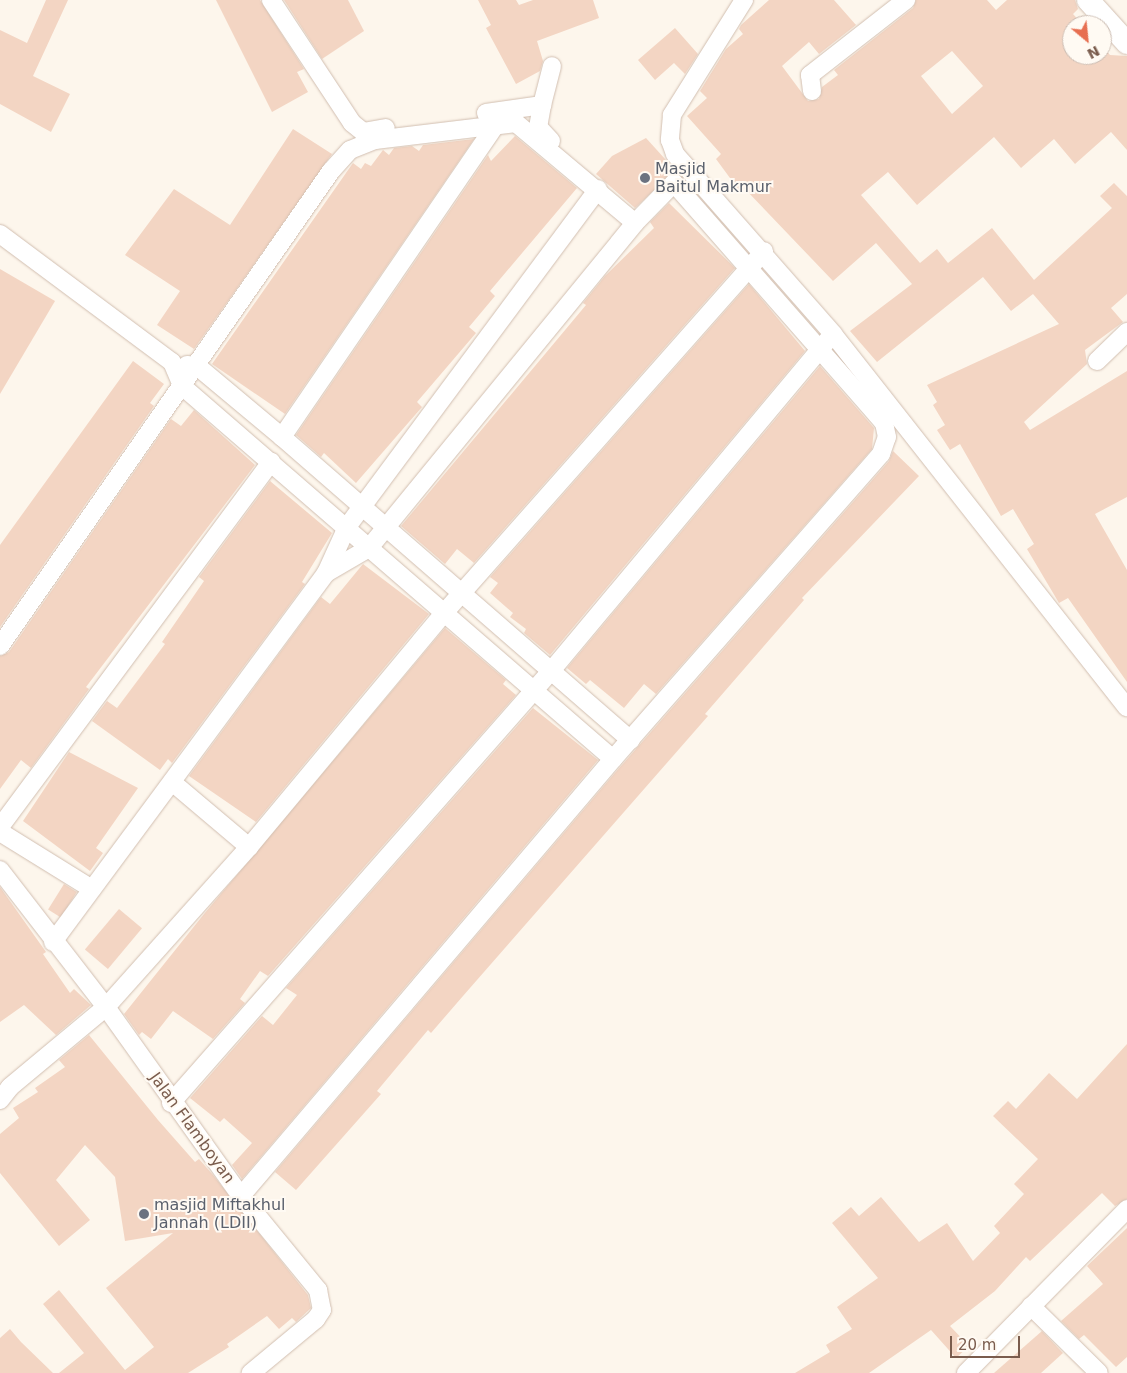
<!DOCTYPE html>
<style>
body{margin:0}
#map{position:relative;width:1127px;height:1373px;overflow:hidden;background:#fdf6ec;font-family:"DejaVu Sans",sans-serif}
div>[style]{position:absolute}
.building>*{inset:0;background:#f3d5c3;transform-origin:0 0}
.roads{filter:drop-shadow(0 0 1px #d1beb0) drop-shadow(0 0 1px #d1beb0)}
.minor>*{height:18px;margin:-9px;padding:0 9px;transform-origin:9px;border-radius:9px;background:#fff}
.tertiary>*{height:22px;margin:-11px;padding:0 11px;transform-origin:11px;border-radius:11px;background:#fff}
.dots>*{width:14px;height:14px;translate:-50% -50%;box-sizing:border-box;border:2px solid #fffaf3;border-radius:50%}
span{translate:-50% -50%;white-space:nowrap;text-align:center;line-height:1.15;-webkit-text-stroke:4px #fffaf3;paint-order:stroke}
.worship-label{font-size:16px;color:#5b616d}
.left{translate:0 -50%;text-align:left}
.street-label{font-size:16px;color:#7a5c4d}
.north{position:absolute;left:1062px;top:15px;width:50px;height:50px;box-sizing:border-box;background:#fffaf3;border:1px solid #cabbb1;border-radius:50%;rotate:152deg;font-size:14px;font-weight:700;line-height:20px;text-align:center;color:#7a5c4d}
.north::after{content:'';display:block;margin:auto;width:18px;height:22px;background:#e76f51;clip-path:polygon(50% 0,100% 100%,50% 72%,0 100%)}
.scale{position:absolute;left:950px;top:1336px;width:70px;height:22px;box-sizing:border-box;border:2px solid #7a5c4d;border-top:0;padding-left:6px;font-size:15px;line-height:18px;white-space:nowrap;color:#7a5c4d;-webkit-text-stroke:4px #fffaf3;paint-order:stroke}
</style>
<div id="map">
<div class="building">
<i style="clip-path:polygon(46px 0,68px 0,33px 76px,70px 94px,51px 132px,0 104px,0 30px,27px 43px)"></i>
<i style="clip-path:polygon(216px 0,260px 0,304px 69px,297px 72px,308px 92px,272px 112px)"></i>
<i style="clip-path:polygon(284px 0,348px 0,364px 31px,322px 59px)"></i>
<i style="clip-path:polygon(478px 0,516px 0,519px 5px,533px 0,593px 0,599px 18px,537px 41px,543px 61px,540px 71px,516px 84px,486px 28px,491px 25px)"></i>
<i style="clip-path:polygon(evenodd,769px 0,834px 0,856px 25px,819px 54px,809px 42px,782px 66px,808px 101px,819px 99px,822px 87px,838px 75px,834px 70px,913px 8px,916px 0,987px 0,996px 10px,1007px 0,1075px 0,1078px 9px,1073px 14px,1083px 25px,1072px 25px,1072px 55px,1102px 55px,1102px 46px,1110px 55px,1127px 56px,1127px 150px,1111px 132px,1075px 164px,1054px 139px,1021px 168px,994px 137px,917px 205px,888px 172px,861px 195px,920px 263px,937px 249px,948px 263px,992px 228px,1034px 280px,1112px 208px,1100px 196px,1114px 183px,1127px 196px,1127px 294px,1111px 308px,1123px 322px,1085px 350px,1087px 364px,1024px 422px,1030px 430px,1127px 371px,1127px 497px,1095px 514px,1127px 570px,1127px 682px,1068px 598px,1059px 603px,1027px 549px,1034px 544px,1013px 509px,1001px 516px,960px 444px,950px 450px,937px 430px,945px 425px,933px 405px,937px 402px,927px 385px,1059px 324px,1033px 294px,1011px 311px,983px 277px,877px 362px,850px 331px,912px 284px,876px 243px,833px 281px,745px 189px,741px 193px,716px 159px,721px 154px,687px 116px,707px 98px,700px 91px,726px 49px,743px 34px,739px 29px,741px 25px,769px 0,952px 51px,983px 86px,952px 114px,921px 76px,952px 51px)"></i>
<i style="clip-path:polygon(675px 28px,698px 54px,685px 74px,674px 63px,655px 80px,638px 60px)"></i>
<i style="clip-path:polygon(293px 129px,332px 154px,194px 349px,157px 325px,180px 291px,125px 255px,174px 189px,230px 225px)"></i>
<i style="clip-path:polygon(515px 136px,577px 188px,490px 291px,495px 296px,469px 327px,476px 333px,417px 402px,422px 407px,356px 483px,324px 453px,321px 457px,296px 435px,488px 155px,491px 161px)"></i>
<i style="clip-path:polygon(646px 138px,675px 170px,635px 208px,596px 174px,612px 156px)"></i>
<i style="clip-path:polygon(474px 139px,285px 414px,212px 364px,353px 163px,361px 169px,365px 163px,371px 166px,383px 150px,389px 155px,394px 148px,412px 146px,419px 151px,423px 145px)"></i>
<i style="clip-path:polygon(669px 203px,735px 268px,474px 563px,457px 549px,445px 564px,401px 526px,586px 305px,583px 303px,605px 276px,654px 228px,650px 222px)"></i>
<i style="clip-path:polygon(0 269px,55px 301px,0 394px)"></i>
<i style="clip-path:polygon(749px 284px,805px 351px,550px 655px,524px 633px,526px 629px,510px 617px,513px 613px,490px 593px,498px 583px,490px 577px)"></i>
<i style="clip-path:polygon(133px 361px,164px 384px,150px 403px,154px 406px,0 627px,0 545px)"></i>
<i style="clip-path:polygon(820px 366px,874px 428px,872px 449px,656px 694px,644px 684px,624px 708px,590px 680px,586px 684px,567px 668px)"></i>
<i style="clip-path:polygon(194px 410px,255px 465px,86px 687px,89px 689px,31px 768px,21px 760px,0 789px,0 656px,9px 652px,171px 419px,181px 426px)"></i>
<i style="clip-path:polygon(893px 451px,919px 476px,802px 598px,804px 600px,705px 714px,708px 716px,463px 996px,431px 1033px,428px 1030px,377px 1091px,381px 1094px,296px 1190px,275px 1172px,614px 774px,889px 461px)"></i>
<i style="clip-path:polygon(270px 481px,332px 533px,302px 582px,305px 584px,172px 763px,168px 759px,160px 770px,92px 721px,107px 701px,117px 708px,165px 644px,162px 642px,204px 581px,199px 577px)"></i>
<i style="clip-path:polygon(363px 564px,429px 614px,256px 822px,189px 776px,321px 597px,330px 604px)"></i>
<i style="clip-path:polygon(445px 628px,506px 680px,503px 684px,516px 695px,268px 976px,260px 971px,240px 999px,245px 1003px,213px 1039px,173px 1011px,151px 1039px,142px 1032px,139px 1035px,124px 1014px,204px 914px)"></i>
<i style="clip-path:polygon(533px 708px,598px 760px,242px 1179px,232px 1165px,252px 1143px,224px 1118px,220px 1122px,190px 1098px,262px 1016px,273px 1025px,297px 995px,286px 988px)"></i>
<i style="clip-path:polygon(69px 752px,138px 788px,96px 848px,103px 853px,90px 871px,23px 821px)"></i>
<i style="left:64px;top:884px;width:15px;height:30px;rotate:32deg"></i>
<i style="clip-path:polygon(0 887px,46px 952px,43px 954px,70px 993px,74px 989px,91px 1005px,56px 1035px,24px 1005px,0 1022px)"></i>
<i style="left:119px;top:909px;width:30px;height:53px;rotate:40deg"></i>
<i style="clip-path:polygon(89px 1035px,158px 1120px,195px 1162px,199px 1159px,213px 1175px,308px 1295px,311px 1308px,296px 1322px,292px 1318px,279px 1329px,267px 1316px,227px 1344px,229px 1347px,188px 1373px,59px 1373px,84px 1353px,43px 1304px,59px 1290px,125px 1370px,154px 1347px,106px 1288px,173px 1233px,125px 1241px,115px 1177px,85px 1145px,56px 1180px,90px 1220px,59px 1246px,0 1173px,0 1134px,19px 1118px,13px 1108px,38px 1092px,35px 1088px,65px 1067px,59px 1060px)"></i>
<i style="clip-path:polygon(1127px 1044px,1127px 1199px,1115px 1206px,1102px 1193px,1030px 1261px,1026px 1257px,995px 1291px,950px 1326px,969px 1346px,956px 1358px,931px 1330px,869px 1373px,795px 1373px,830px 1352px,826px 1345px,852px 1329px,837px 1307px,878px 1278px,832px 1223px,851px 1207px,859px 1216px,881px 1197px,919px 1242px,947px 1223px,973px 1261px,1000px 1233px,994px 1226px,1024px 1194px,1014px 1184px,1038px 1159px,993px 1116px,1008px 1101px,1016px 1109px,1049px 1073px,1077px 1099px)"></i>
<i style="clip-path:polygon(1127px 1228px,1127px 1357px,1116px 1367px,1084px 1335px,1079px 1339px,1061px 1321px,1103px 1284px,1087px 1266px)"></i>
<i style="clip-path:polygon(10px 1329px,21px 1342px,53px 1373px,0 1373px,0 1338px)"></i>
<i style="clip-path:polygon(1042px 1331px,1063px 1353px,1041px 1373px,994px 1373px)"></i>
</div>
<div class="roads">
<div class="minor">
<i style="left:271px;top:0;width:147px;rotate:56.6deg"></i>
<i style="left:352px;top:123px;width:14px;rotate:39deg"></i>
<i style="left:363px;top:132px;width:23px;rotate:-10deg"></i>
<i style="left:744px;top:0;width:136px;rotate:122.1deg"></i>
<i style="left:672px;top:115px;width:25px;rotate:95deg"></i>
<i style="left:670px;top:140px;width:15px;rotate:70deg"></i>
<i style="left:675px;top:154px;width:240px;rotate:48.7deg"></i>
<i style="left:833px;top:334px;width:475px;rotate:51.8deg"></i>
<i style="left:812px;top:91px;width:16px;rotate:-97deg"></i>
<i style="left:810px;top:75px;width:122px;rotate:-38deg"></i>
<i style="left:542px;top:105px;width:40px;rotate:-75.6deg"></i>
<i style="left:486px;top:113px;width:57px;rotate:-8.1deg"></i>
<i style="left:542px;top:105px;width:22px;rotate:100deg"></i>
<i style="left:538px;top:127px;width:19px;rotate:47deg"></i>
<i style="left:0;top:234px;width:214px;rotate:36.7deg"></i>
<i style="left:172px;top:362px;width:26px;rotate:67deg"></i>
<i style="left:182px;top:386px;width:570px;rotate:40.87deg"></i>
<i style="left:1097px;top:361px;width:42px;rotate:-44deg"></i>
<i style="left:187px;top:365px;width:10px;rotate:6deg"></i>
<i style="left:197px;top:366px;width:111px;rotate:39.9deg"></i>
<i style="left:282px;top:437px;width:462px;rotate:41deg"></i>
<i style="left:282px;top:437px;width:382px;rotate:-55.6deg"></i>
<i style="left:0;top:646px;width:579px;rotate:-55.13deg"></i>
<i style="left:331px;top:171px;width:28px;rotate:-48deg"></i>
<i style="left:350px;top:150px;width:27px;rotate:-22deg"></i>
<i style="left:375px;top:140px;width:142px;rotate:-6.9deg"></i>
<i style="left:516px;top:123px;width:155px;rotate:40deg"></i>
<i style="left:172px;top:782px;width:101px;rotate:40.2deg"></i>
<i style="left:0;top:827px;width:455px;rotate:-53.4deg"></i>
<i style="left:0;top:832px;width:108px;rotate:31.8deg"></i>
<i style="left:0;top:870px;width:173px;rotate:52.3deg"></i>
<i style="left:106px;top:1007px;width:232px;rotate:54.5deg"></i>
<i style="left:241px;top:1196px;width:122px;rotate:50.7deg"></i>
<i style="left:318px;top:1290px;width:20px;rotate:79deg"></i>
<i style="left:322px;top:1310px;width:11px;rotate:124deg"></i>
<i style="left:316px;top:1319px;width:85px;rotate:140.3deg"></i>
<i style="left:53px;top:942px;width:459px;rotate:-53.5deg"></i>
<i style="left:326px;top:573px;width:51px;rotate:-65.5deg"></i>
<i style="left:347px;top:527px;width:421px;rotate:-53.4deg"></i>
<i style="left:0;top:1100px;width:16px;rotate:-52deg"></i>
<i style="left:10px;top:1087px;width:125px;rotate:-39.8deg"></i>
<i style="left:106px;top:1007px;width:215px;rotate:-48.2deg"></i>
<i style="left:249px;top:847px;width:305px;rotate:-50.2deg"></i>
<i style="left:444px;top:613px;width:483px;rotate:-48.5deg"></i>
<i style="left:171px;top:1103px;width:575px;rotate:-48.66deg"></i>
<i style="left:551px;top:671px;width:439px;rotate:-50.1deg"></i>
<i style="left:241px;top:1196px;width:574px;rotate:-49.59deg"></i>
<i style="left:613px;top:759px;width:406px;rotate:-48.7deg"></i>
<i style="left:881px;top:454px;width:18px;rotate:-71deg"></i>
<i style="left:887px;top:437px;width:14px;rotate:-102deg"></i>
<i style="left:884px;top:423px;width:319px;rotate:-131.2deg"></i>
<i style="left:674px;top:183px;width:56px;rotate:134.3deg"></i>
<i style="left:635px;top:223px;width:420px;rotate:129.3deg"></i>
<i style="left:369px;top:548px;width:50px;rotate:149.8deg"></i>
<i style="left:1031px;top:1306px;width:95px;rotate:44.6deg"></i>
<i style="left:966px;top:1373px;width:230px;rotate:-45.5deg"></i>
</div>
<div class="tertiary">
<i style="left:1088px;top:0;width:58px;rotate:47.8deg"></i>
</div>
</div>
<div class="dots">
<i style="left:645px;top:178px;background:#6b7280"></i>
<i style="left:144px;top:1214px;background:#6b7280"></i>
</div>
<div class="worship-label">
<span class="left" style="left:655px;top:178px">Masjid<br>Baitul Makmur</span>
<span class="left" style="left:154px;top:1214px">masjid Miftakhul<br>Jannah (LDII)</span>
</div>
<div class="street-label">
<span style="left:192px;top:1128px;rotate:54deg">Jalan Flamboyan</span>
</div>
<div class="north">N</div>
<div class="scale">20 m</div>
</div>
